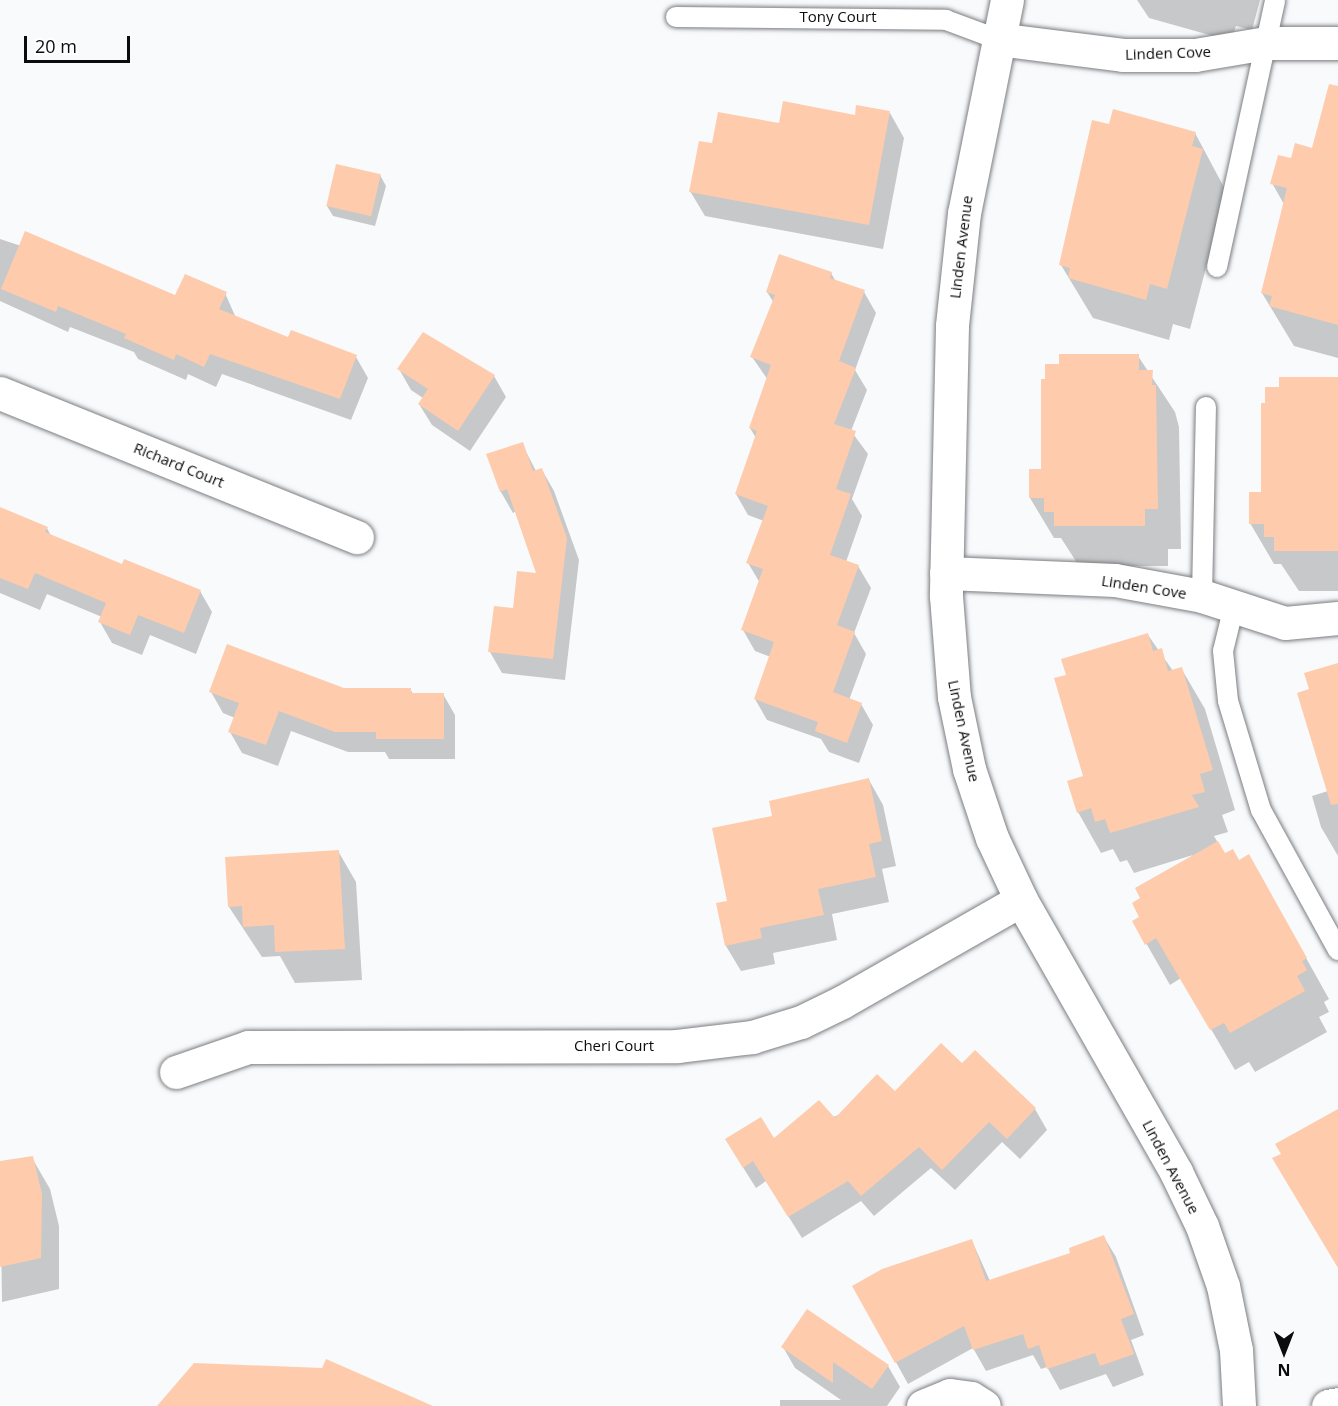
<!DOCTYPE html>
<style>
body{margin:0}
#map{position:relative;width:1338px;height:1406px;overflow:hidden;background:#f8fafc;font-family:"Open Sans",sans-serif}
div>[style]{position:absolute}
.shadow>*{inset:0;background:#0003}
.building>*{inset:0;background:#feccad;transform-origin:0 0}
.roads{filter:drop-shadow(0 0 2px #7c7e81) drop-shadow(0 0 2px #7c7e81)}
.service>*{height:20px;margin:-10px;padding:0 10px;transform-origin:10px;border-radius:10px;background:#fff}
.minor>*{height:33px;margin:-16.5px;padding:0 16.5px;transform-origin:16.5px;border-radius:16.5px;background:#fff}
.tertiary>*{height:33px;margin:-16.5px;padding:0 16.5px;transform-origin:16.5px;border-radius:16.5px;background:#fff}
span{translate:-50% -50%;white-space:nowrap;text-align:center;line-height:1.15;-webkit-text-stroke:4.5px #fff;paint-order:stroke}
.street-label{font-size:15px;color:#0c0c0d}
.north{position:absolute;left:1254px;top:1322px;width:60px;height:60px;-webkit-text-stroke:4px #fff;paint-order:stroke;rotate:180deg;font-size:16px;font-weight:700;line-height:24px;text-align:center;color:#0c0c0d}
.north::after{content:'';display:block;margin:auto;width:21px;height:27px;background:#0c0c0d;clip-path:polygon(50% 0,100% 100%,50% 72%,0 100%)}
.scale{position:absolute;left:24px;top:36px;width:106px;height:27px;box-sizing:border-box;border:3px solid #0c0c0d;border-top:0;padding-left:8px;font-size:18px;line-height:21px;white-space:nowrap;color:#0c0c0d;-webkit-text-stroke:4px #fff;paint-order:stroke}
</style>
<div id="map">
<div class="shadow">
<i style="clip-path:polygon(1137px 0,1260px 0,1252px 30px,1236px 26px,1231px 41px,1149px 18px)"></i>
<i style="clip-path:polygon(890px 113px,904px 138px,883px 249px,705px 216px,690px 191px,714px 145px,780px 125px)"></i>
<i style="clip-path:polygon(1110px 126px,1195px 133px,1226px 191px,1190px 329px,1173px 324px,1169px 340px,1093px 318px,1061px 265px)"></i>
<i style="clip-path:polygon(1338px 140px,1338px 358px,1294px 346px,1262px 293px,1285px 206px,1272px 183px,1292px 160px)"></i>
<i style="clip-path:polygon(380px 175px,386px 186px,375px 226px,333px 216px,327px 206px)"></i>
<i style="clip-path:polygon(0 239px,176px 297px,225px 293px,236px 318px,289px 338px,356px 357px,368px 378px,351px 420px,222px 374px,216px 387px,188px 374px,186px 380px,138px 359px,134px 352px,70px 327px,68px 332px,0 301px)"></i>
<i style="clip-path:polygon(831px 273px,836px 282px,864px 292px,876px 313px,855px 370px,867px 390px,851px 431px,868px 454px,852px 499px,862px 516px,846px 562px,858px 566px,871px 588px,854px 633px,866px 654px,849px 700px,861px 704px,873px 725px,859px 763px,829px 752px,821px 739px,767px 720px,755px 699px,771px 657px,755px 651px,743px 630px,760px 583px,748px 563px,764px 521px,748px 515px,736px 494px,756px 438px,750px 428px,768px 380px,752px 357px,774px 303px,767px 292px)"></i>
<i style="clip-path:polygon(1138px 356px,1175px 412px,1179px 427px,1181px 549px,1168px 549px,1168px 566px,1079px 566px,1061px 538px,1054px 538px,1030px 498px,1043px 471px,1047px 381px,1060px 365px)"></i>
<i style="clip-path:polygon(399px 369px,494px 376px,506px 397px,470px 451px,432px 425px,419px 404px,423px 398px,411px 390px)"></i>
<i style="clip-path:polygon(1338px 379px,1338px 591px,1299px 591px,1281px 564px,1274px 564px,1250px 523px,1263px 494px)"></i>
<i style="clip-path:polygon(522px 444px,536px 471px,542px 470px,554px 491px,579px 560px,565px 680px,502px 673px,490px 652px,538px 575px,516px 511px,513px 513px,501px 492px,488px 455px)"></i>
<i style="clip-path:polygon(0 508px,47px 528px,51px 536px,122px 566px,200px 591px,212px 612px,196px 654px,150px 635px,142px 655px,112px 643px,100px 622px,102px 617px,47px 594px,40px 610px,0 593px)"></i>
<i style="clip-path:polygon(1148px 635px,1173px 671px,1181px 668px,1205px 709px,1235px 810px,1222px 815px,1228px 832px,1214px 836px,1225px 855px,1238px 862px,1272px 897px,1329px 999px,1324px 1002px,1329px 1012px,1319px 1017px,1327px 1032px,1255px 1072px,1249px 1062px,1235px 1070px,1181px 978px,1170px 985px,1134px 922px,1141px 917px,1142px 898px,1193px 855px,1134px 873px,1127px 860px,1120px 862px,1113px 849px,1101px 853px,1078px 812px,1085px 777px,1068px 676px)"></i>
<i style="clip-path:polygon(1338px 665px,1338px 856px,1321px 827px,1312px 796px,1328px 791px,1311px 690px)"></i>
<i style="clip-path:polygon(410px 689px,413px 694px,443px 694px,455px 715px,455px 759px,389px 759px,385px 752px,348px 752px,291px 731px,278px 766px,242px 753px,230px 732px,235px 718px,223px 713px,211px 692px)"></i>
<i style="clip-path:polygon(869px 780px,883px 805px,896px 866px,882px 869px,889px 902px,832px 914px,837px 940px,773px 953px,775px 964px,741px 971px,726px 946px,729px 902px,773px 817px)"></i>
<i style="clip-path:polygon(338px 851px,356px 882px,362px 980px,295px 983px,280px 956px,262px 957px,229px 907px)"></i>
<i style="clip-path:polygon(895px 1093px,1035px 1109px,1047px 1130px,1020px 1159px,1002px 1142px,955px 1190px,931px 1168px,874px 1216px,861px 1201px,802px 1238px,766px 1181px,756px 1188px,739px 1161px,774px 1140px)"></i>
<i style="clip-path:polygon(32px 1158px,50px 1189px,59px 1226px,59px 1289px,2px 1302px,0 1163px)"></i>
<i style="clip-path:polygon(1104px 1237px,1116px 1257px,1144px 1335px,1131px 1340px,1144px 1375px,1113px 1387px,1106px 1374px,1060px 1390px,1047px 1367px,1041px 1369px,1033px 1355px,986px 1371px,973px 1348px,908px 1384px,854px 1286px,972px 1241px,990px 1281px,1072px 1254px)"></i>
<i style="clip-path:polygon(783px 1347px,888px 1366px,900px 1387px,887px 1406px,780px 1406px,780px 1400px,841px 1400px,795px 1368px)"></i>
</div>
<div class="building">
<i style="clip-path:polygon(1329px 84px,1338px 86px,1338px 325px,1269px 306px,1272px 296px,1261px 293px,1287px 188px,1270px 184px,1278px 155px,1291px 158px,1295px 143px,1312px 148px)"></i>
<i style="clip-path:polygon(783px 101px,855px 115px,856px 105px,890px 111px,869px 225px,689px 192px,699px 141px,712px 143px,718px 112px,779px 123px)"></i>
<i style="clip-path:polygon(1113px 109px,1196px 132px,1192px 146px,1203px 149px,1167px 289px,1150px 284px,1146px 300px,1068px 278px,1070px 268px,1059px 265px,1092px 120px,1109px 124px)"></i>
<i style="left:336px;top:164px;width:46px;height:43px;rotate:13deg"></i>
<i style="clip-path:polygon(25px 231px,175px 295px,185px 274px,227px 292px,219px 309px,288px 337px,291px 330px,357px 355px,340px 399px,210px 354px,204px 367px,176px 354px,174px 360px,124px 338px,126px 334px,58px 306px,56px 312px,1px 289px)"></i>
<i style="clip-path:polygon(779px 254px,832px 272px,830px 278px,865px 290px,839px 361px,856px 368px,834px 424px,856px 431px,836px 489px,851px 494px,830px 555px,859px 565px,837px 625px,855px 632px,833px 692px,862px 703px,847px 743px,815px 731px,818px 722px,754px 699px,774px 642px,741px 630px,763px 569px,746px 563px,768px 506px,735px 494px,757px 431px,749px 428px,771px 365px,750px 357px,775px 295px,766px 292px)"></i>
<i style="clip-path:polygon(423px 332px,495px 375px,458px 431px,418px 404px,428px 389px,397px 369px)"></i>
<i style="clip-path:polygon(1059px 354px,1139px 354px,1139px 370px,1153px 370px,1152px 385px,1156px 385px,1158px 509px,1145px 509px,1145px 526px,1054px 526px,1054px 512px,1044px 512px,1044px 498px,1029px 498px,1029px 469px,1041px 469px,1041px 379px,1045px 379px,1045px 364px,1059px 364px)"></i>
<i style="clip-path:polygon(1279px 377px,1338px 377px,1338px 551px,1274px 551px,1274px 537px,1264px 537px,1264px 524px,1249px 524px,1249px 492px,1261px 492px,1261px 403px,1265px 403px,1265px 387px,1279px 387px)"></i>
<i style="clip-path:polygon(523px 442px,533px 471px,542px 468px,567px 538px,553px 659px,488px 652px,494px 606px,513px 608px,517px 571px,536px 573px,507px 489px,500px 492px,486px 454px)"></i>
<i style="clip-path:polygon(0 507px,48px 527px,45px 532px,122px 564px,124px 559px,201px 590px,184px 633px,138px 615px,130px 635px,98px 622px,106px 603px,35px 573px,28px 589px,0 578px)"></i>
<i style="clip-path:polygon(1148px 633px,1153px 651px,1162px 648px,1168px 671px,1182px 667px,1213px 770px,1200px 774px,1205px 792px,1192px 795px,1199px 807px,1110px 833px,1105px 819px,1095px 822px,1091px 808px,1077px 813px,1067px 781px,1083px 776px,1054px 678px,1066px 675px,1061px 659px)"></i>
<i style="clip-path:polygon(227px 644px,344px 688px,411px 688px,411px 693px,444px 693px,444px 739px,376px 739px,376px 732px,335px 732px,279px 711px,266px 745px,228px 732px,239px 703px,209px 692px)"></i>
<i style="clip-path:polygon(1338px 663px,1338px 804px,1331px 805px,1297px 693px,1309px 689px,1304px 673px)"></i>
<i style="clip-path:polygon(869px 778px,882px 841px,869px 844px,876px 877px,818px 889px,824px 915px,760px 928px,762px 938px,725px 946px,716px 903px,727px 901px,712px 828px,772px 816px,769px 801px)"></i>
<i style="clip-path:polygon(1218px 841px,1225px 853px,1233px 849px,1239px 860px,1249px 854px,1307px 958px,1302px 961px,1307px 970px,1297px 976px,1305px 991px,1230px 1033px,1224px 1023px,1210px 1030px,1156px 938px,1145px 945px,1132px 921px,1139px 917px,1132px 903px,1140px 898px,1135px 888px)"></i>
<i style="clip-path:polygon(339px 850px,345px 949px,275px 952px,274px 925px,243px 927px,242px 906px,228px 907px,225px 857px)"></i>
<i style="clip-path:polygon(941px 1043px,962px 1063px,975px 1050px,1036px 1108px,1007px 1139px,989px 1122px,942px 1170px,919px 1147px,861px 1196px,848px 1181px,788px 1217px,753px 1161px,743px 1168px,725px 1139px,761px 1117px,774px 1138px,819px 1100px,835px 1118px,877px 1074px,895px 1091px)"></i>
<i style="clip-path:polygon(1338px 1109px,1338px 1268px,1272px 1158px,1281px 1154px,1275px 1144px)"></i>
<i style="clip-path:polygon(33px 1156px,42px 1194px,41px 1258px,0 1267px,0 1161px)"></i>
<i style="clip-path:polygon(1104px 1235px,1134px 1314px,1121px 1319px,1134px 1354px,1100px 1366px,1095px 1353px,1047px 1369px,1039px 1345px,1028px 1349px,1023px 1334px,973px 1350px,964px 1326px,895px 1363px,852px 1286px,882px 1269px,972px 1239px,986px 1281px,1070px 1253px,1069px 1248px)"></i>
<i style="clip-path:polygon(807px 1309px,889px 1365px,872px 1389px,833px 1362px,833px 1383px,781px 1347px)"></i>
<i style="clip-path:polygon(326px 1359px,433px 1406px,157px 1406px,194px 1363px,322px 1368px)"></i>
</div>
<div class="roads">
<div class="service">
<i style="left:676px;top:17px;width:270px;rotate:0.6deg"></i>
<i style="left:946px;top:20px;width:54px;rotate:20.4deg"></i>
<i style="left:1217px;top:267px;width:273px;rotate:-77.7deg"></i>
<i style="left:1202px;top:596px;width:189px;rotate:-88.8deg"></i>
<i style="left:1234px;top:606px;width:46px;rotate:103.7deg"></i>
<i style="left:1223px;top:651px;width:50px;rotate:84.3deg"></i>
<i style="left:1228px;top:701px;width:114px;rotate:73.2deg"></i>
<i style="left:1261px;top:810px;width:160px;rotate:61.2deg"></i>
</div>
<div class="minor">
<i style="left:997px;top:39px;width:127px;rotate:7.2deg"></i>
<i style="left:1123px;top:55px;width:72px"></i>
<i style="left:1195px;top:55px;width:72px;rotate:-9.6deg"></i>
<i style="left:1266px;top:43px;width:72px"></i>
<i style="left:0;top:393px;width:385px;rotate:22deg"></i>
<i style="left:946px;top:573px;width:169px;rotate:2.4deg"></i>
<i style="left:1115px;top:580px;width:88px;rotate:10.4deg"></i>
<i style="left:1202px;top:596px;width:87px;rotate:18deg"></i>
<i style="left:1285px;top:623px;width:53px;rotate:-5.4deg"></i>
<i style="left:176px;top:1072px;width:76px;rotate:-19.1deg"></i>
<i style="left:248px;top:1047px;width:429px;rotate:-0.1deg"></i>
<i style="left:677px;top:1046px;width:76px;rotate:-6.8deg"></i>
<i style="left:752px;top:1037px;width:51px;rotate:-17deg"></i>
<i style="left:801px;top:1022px;width:46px;rotate:-26deg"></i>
<i style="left:842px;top:1002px;width:206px;rotate:-29.7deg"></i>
<i style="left:923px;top:1406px;width:29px;rotate:-22deg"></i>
<i style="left:950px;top:1395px;width:21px;rotate:8deg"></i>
<i style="left:971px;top:1398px;width:15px;rotate:32deg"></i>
<i style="left:1328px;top:1406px;width:10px;rotate:-11deg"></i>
</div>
<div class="tertiary">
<i style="left:1007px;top:0;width:217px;rotate:101.4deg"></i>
<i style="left:964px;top:213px;width:114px;rotate:96.1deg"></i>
<i style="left:952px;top:326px;width:270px;rotate:91.3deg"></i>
<i style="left:946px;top:596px;width:101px;rotate:85.5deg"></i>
<i style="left:954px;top:697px;width:74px;rotate:78.2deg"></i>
<i style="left:969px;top:769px;width:73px;rotate:71.6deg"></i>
<i style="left:992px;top:838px;width:68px;rotate:64.9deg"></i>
<i style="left:1021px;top:900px;width:313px;rotate:60.3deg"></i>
<i style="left:1176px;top:1172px;width:60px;rotate:64.3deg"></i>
<i style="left:1202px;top:1226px;width:64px;rotate:70.7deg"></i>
<i style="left:1223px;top:1286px;width:65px;rotate:78.5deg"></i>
<i style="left:1236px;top:1350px;width:56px;rotate:86.9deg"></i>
</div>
</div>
<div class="street-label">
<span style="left:838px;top:17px">Tony Court</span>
<span style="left:1168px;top:53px;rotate:-2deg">Linden Cove</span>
<span style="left:961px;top:247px;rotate:-83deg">Linden Avenue</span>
<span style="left:179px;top:465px;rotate:22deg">Richard Court</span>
<span style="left:1144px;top:587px;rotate:9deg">Linden Cove</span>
<span style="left:964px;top:731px;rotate:78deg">Linden Avenue</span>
<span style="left:614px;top:1046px">Cheri Court</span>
<span style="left:1171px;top:1167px;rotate:62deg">Linden Avenue</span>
</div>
<div class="north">N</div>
<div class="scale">20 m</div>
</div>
